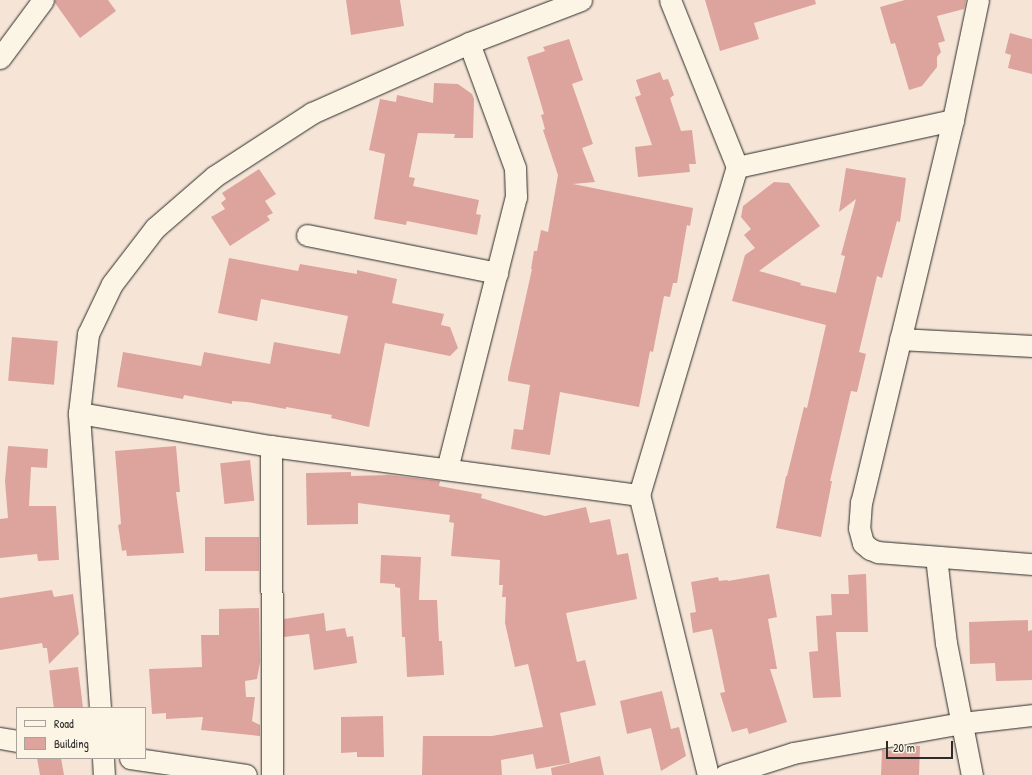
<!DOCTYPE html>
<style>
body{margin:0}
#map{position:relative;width:1032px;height:775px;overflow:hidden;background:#f6e5d7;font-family:"Patrick Hand",sans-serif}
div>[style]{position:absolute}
.building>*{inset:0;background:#dda39d;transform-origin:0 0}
.roads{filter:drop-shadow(0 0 1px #2b2b2b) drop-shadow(0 0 1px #2b2b2b)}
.minor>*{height:21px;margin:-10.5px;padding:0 10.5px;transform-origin:10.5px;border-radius:10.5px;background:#fcf5e5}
span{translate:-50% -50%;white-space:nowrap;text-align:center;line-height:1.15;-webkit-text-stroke:3px #fcf5e5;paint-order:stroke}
.legend{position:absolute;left:16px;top:707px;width:130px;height:52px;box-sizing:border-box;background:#fcf5e5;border:1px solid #a8a49b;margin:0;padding:5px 7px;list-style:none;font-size:12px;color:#2b2b2b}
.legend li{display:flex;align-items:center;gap:8px;height:20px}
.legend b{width:20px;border:1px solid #a8a49b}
.scale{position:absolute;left:886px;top:741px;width:67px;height:18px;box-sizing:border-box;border:2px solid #2b2b2b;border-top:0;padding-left:5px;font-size:12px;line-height:14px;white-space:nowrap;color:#2b2b2b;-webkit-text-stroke:3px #fcf5e5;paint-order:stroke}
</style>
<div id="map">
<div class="building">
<i style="clip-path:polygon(55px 0,108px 0,116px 11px,80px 38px,55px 3px)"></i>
<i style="clip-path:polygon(346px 0,400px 0,404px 26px,351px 35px)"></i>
<i style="clip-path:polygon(705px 0,815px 0,816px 4px,754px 23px,759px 39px,720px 51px)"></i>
<i style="clip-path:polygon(905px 0,966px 0,964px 9px,937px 16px,945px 41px,938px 43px,941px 52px,937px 57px,937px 67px,922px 86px,909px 90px,895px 43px,891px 44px,880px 7px)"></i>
<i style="clip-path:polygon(1010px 33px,1032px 39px,1032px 74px,1008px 68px,1011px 55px,1005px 53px)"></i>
<i style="clip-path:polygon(569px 39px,583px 80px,572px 84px,593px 144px,582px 148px,595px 182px,573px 184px,693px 208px,690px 226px,687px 225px,677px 283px,673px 283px,670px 297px,664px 296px,653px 352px,650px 351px,639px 407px,560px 392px,550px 455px,511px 449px,514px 429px,523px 430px,530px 385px,508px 381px,508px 377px,532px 269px,531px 269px,534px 251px,537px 251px,541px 230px,548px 232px,558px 175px,543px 130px,545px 129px,541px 115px,544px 114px,527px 57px,545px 51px,543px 47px)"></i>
<i style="clip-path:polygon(660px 72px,663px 80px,668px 79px,674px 95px,670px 98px,681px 131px,692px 130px,696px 164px,689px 164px,690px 172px,638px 177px,635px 147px,652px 145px,635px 97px,641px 95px,636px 80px)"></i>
<i style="clip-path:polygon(434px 83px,458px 84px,472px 94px,474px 99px,473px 138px,454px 138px,455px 134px,418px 133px,409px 177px,415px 178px,413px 186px,479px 200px,476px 214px,481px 215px,477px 235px,407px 221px,406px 225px,374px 219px,385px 154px,369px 150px,380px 99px,396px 102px,397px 95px,433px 103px)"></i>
<i style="clip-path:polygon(846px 168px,906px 178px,900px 222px,897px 221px,882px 278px,877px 276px,859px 352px,866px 354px,857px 392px,851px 391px,830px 481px,832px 481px,821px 537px,776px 528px,786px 476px,787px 476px,804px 407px,807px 408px,826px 325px,732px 301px,745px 255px,755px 248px,744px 235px,751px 229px,741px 217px,743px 206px,774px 182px,789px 183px,820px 226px,759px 271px,801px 283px,800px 285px,836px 293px,845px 256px,841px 255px,856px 199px,839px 212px)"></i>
<i style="clip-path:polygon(259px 169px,276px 194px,265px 201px,273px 213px,267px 216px,270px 220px,230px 246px,211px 217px,225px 209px,221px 203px,226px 199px,222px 193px)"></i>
<i style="clip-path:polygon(229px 258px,298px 271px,300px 264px,357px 274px,357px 270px,397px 279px,392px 303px,444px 314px,441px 325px,450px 327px,458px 348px,450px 356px,385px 343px,369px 427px,331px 418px,332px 415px,286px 407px,286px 409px,247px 402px,232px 401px,232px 404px,184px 395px,183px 399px,117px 387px,123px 352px,201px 366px,204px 352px,270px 364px,274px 342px,340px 354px,348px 316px,261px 299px,257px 321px,218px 313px)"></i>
<i style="left:12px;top:337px;width:46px;height:44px;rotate:5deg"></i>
<i style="clip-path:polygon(8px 446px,48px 449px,47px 468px,31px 467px,29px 506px,56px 506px,59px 560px,38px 561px,37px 554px,0 558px,0 519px,8px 518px,5px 481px)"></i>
<i style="clip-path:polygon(176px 446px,180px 492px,176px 492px,184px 553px,127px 556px,126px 550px,122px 551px,118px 525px,121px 524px,115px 451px)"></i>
<i style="left:250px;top:460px;width:41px;height:30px;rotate:84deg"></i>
<i style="clip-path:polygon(351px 472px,351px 476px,389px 475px,440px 481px,439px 486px,482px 494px,481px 498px,545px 516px,586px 507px,590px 523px,610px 519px,617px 555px,628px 553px,637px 599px,566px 613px,577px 662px,585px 660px,596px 705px,560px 713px,570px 763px,536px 769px,533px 754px,501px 760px,502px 775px,422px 775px,423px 736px,492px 736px,543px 727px,528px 664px,515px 667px,505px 623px,506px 597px,502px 597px,503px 585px,499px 585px,500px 560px,451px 556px,454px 523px,449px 522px,450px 515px,358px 503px,358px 524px,307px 525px,306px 473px)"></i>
<i style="left:259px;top:537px;width:34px;height:54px;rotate:90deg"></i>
<i style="clip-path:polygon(381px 555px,421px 557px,419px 600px,437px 600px,439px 641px,442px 641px,444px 675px,407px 677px,405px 637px,402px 637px,400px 588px,395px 587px,395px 584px,380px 583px)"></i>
<i style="clip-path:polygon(769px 574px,777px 617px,768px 619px,777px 669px,770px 669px,787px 722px,749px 734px,747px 728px,732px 732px,720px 693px,725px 692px,712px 629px,693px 633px,690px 613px,696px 612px,691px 582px,718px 577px,719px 581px,727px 580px,728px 581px)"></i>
<i style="clip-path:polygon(866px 574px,868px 632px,836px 632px,841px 697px,813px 698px,809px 652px,818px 651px,816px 616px,832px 615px,831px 594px,849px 594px,848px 575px)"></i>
<i style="clip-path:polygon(52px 590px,54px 597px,73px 594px,79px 634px,49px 664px,47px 648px,43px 648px,42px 643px,0 650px,0 598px)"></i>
<i style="clip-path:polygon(259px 608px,260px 662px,257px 679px,245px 681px,246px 697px,255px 697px,252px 721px,260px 725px,260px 736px,201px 730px,203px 717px,166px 719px,166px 713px,152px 714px,149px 669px,202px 667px,201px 635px,219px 635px,219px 609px)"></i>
<i style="clip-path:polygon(324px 613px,326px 631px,345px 628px,347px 637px,353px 636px,357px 663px,314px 670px,309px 634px,284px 637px,284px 619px)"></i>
<i style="clip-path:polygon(1028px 620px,1028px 631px,1032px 630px,1032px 680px,996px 681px,995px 663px,970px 664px,969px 622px)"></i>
<i style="left:78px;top:667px;width:41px;height:29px;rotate:83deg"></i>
<i style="clip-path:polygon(662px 691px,671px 729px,679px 727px,686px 756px,661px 771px,651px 728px,627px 734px,620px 701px)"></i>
<i style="clip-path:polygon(383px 716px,384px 757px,357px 757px,357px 752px,341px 753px,341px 717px)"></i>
<i style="clip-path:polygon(904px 745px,920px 746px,919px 775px,881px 775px,882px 750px,899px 751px,899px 746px)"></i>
<i style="clip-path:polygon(600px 756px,604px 775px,552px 775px,551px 768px)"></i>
<i style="clip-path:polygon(37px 758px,61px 758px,64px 775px,40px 775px)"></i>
</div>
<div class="roads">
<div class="minor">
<i style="left:670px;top:0;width:180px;rotate:68.1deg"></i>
<i style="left:978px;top:0;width:123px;rotate:101.8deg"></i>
<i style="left:953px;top:120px;width:393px;rotate:103.5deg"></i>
<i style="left:861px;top:502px;width:26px;rotate:94deg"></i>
<i style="left:859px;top:528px;width:16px;rotate:75deg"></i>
<i style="left:863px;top:543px;width:9px;rotate:41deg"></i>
<i style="left:870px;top:549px;width:9px;rotate:21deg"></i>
<i style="left:878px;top:552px;width:154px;rotate:4.5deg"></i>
<i style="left:0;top:58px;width:72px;rotate:-53.4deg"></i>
<i style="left:307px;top:235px;width:194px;rotate:11.3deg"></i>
<i style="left:900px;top:339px;width:132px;rotate:3deg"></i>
<i style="left:79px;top:413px;width:195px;rotate:9.8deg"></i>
<i style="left:271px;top:446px;width:371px;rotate:7.6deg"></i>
<i style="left:271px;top:446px;width:329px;rotate:89.8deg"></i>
<i style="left:447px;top:469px;width:281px;rotate:-75.8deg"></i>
<i style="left:516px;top:197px;width:29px;rotate:-92deg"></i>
<i style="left:515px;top:168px;width:133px;rotate:-110.2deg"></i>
<i style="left:936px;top:557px;width:87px;rotate:83.4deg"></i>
<i style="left:946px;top:643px;width:135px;rotate:78.9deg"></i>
<i style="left:100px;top:708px;width:296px;rotate:-94.1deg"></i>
<i style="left:79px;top:413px;width:80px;rotate:-83.5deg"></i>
<i style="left:88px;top:334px;width:55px;rotate:-64.4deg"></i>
<i style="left:112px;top:284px;width:71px;rotate:-52.5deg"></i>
<i style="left:155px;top:228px;width:79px;rotate:-40.9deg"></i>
<i style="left:215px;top:176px;width:116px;rotate:-33deg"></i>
<i style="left:312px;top:113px;width:172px;rotate:-24deg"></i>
<i style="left:469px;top:43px;width:120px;rotate:-21deg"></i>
<i style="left:0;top:738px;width:17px;rotate:10deg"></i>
<i style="left:103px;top:758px;width:17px;rotate:87deg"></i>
<i style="left:130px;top:758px;width:117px;rotate:8.3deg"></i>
<i style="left:708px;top:775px;width:288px;rotate:-103.8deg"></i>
<i style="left:639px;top:495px;width:342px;rotate:-73.4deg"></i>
<i style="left:737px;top:167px;width:221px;rotate:-12.3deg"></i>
<i style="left:725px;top:775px;width:71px;rotate:-17.9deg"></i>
<i style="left:793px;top:753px;width:172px;rotate:-10.1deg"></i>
<i style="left:962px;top:723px;width:70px;rotate:-6.5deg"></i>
</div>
</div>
<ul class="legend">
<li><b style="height:5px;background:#fcf5e5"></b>Road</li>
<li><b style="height:11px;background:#dda39d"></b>Building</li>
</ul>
<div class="scale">20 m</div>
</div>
